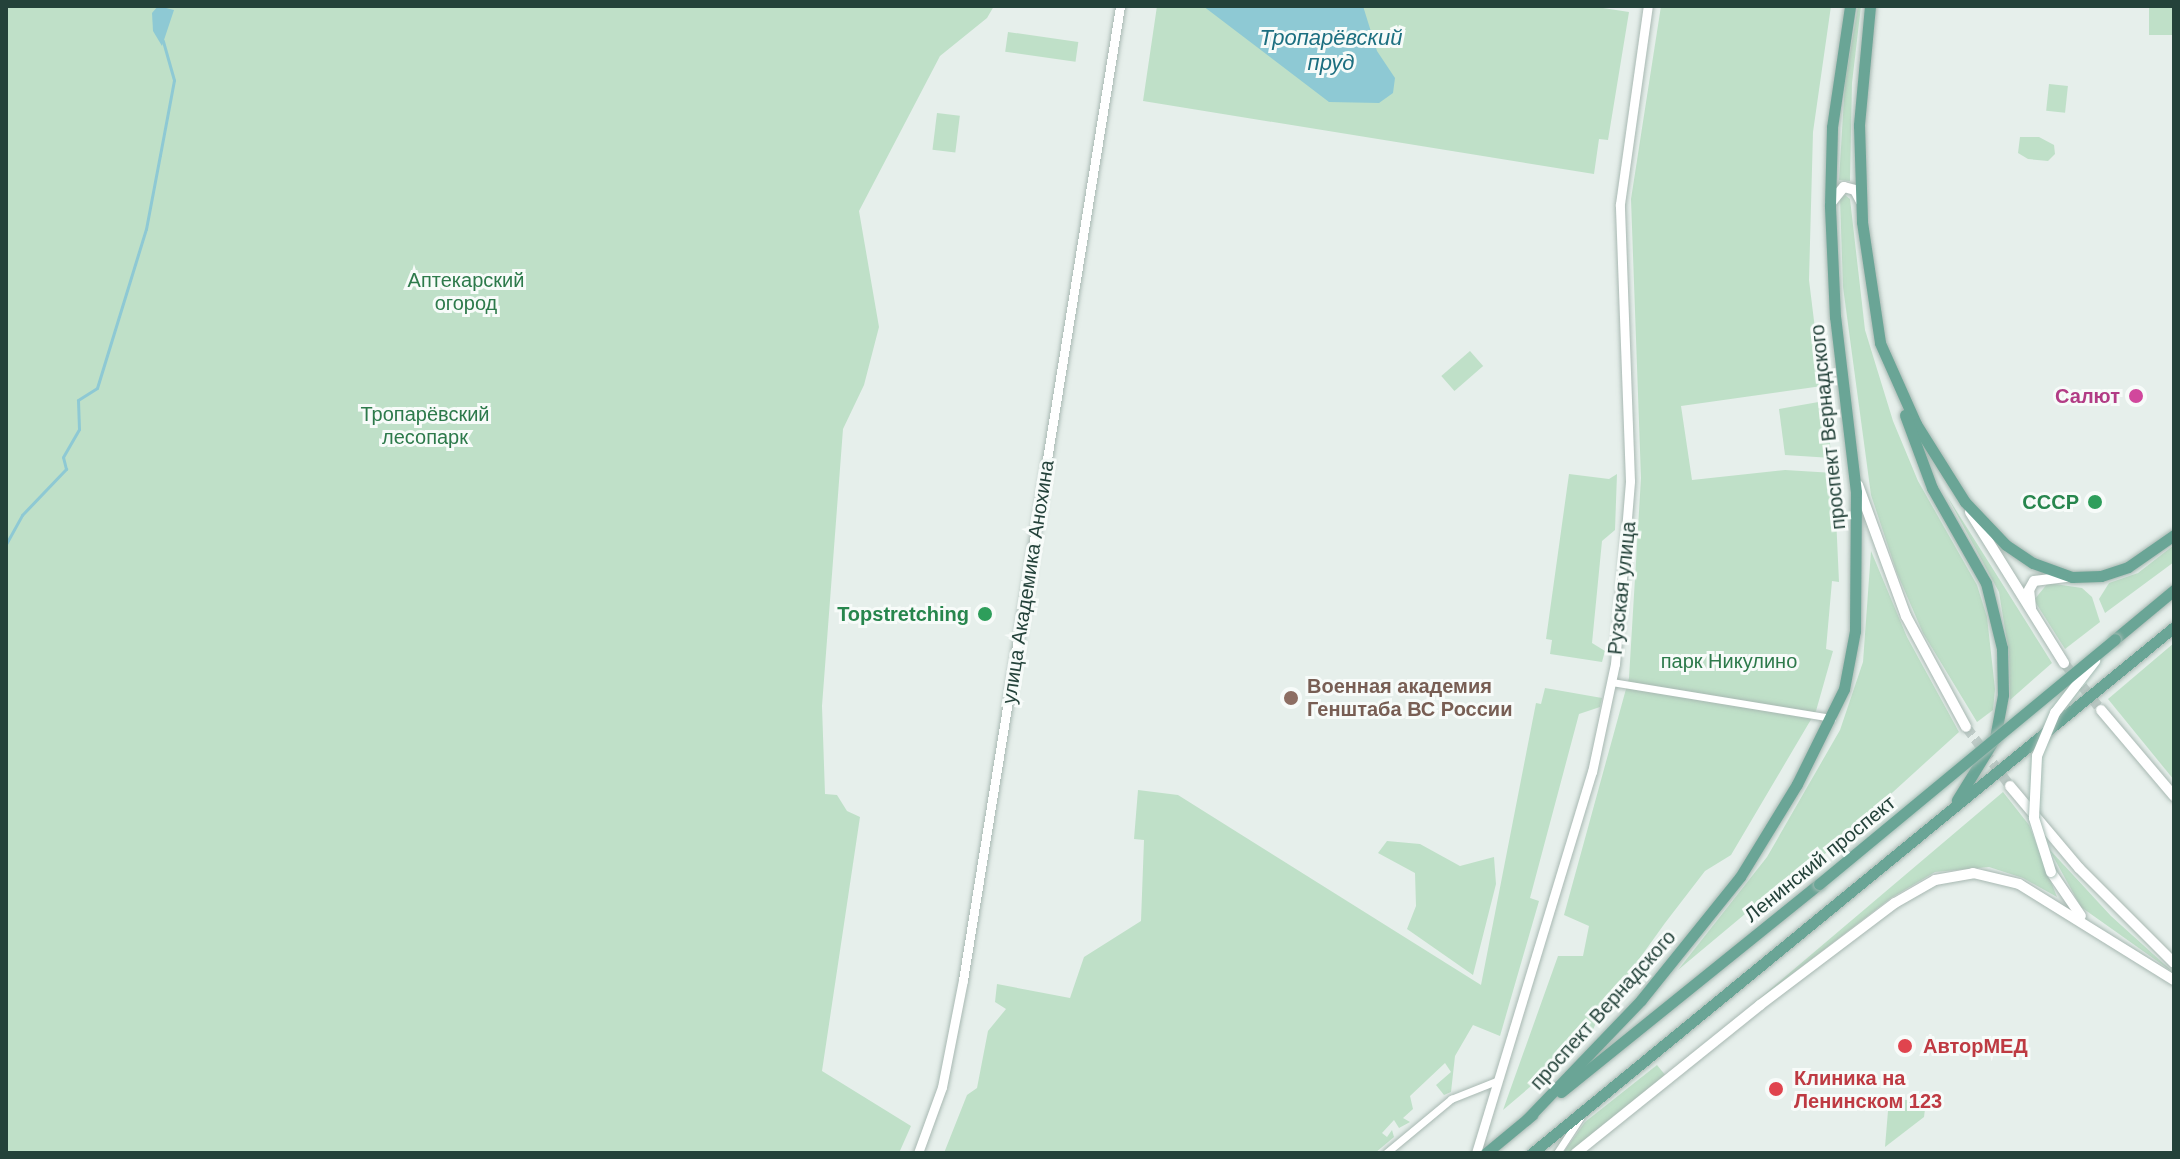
<!DOCTYPE html>
<meta charset="utf-8">
<style>
body{margin:0}
#map{position:relative;width:2180px;height:1159px;overflow:hidden;background:#e6efeb;font-family:Helvetica,sans-serif}
div>[style]{position:absolute}
.green>*{inset:0;background:#bfe0c8;transform-origin:0 0}
.water>*{inset:0;background:#8ec9d4}
.stream>*{height:3px;margin:-1.5px;padding:0 1.5px;transform-origin:1.5px;border-radius:1.5px;background:#8ec9d4}
.secondary-tunnel>*{height:10px;margin-top:-5px;transform-origin:0;background:repeating-linear-gradient(90deg,#bfccc8 0 10px,transparent 0 15px)}
.roads{filter:drop-shadow(0 0 2px #a8b8b2) drop-shadow(0 0 2px #a8b8b2)}
.minor>*{height:7px;margin:-3.5px;padding:0 3.5px;transform-origin:3.5px;border-radius:3.5px;background:#fff}
.tertiary>*{height:9px;margin:-4.5px;padding:0 4.5px;transform-origin:4.5px;border-radius:4.5px;background:#fff}
.secondary>*{height:10px;margin:-5px;padding:0 5px;transform-origin:5px;border-radius:5px;background:#fff}
.primary>*{height:11px;margin:-5.5px;padding:0 5.5px;transform-origin:5.5px;border-radius:5.5px;background:#6aa596}
.bridges{filter:drop-shadow(0 0 2px #a4bbb3) drop-shadow(0 0 2px #a4bbb3)}
.secondary-bridge>*{height:10px;margin:-5px;padding:0 5px;transform-origin:5px;border-radius:5px;background:#fff}
.primary-bridge>*{height:11px;margin:-5.5px;padding:0 5.5px;transform-origin:5.5px;border-radius:5.5px;background:#6aa596}
.dots>*{width:22px;height:22px;translate:-50% -50%;box-sizing:border-box;border:4px solid #f7fbf9;border-radius:50%}
span{translate:-50% -50%;white-space:nowrap;text-align:center;line-height:1.15;-webkit-text-stroke:6px #f7fbf9;paint-order:stroke}
.park-label{font-size:20px;color:#2d7a4b}
.hotel-label{font-size:20px;color:#b23c85;font-weight:700}
.right{translate:-100% -50%;text-align:right}
.street-label{font-size:20px;color:#24423a}
.leisure-label{font-size:20px;color:#27864d;font-weight:700}
.education-label{font-size:20px;color:#785e54;font-weight:700}
.left{translate:0 -50%;text-align:left}
.health-label{font-size:20px;color:#be3a42;font-weight:700}
.water-label{font-size:22px;color:#1c6f80;font-style:italic}
.frame{position:absolute;inset:0;border:8px solid #24423a;pointer-events:none}
</style>
<div id="map">
<div class="green">
<i style="clip-path:polygon(6px 6px,994px 6px,987px 18px,940px 56px,859px 211px,879px 327px,864px 385px,843px 429px,822px 706px,825px 794px,837px 795px,847px 811px,860px 817px,822px 1071px,911px 1126px,899px 1153px,6px 1153px)"></i>
<i style="clip-path:polygon(1157px 6px,1590px 6px,1629px 12px,1608px 140px,1599px 139px,1594px 174px,1143px 101px)"></i>
<i style="clip-path:polygon(1661px 6px,1831px 6px,1813px 132px,1809px 280px,1822px 386px,1681px 406px,1692px 480px,1785px 470px,1834px 473px,1839px 582px,1832px 581px,1826px 649px,1833px 651px,1816px 711px,1731px 855px,1705px 871px,1665px 923px,1599px 1015px,1591px 1035px,1503px 1110px,1558px 956px,1583px 956px,1589px 926px,1564px 915px,1629px 678px,1641px 478px,1631px 199px)"></i>
<i style="clip-path:polygon(1858px 6px,1861px 6px,1852px 83px,1850px 181px,1839px 180px,1845px 82px)"></i>
<i style="left:2149px;top:6px;width:23px;height:29px"></i>
<i style="left:1008px;top:32px;width:71px;height:20px;rotate:8deg"></i>
<i style="left:2049px;top:84px;width:19px;height:27px;rotate:6deg"></i>
<i style="left:937px;top:113px;width:23px;height:37px;rotate:7deg"></i>
<i style="clip-path:polygon(2020px 137px,2039px 137px,2054px 145px,2055px 154px,2048px 161px,2028px 159px,2018px 153px)"></i>
<i style="clip-path:polygon(1845px 195px,1850px 199px,1865px 330px,1893px 421px,1918px 481px,1977px 585px,1987px 617px,1995px 689px,1993px 710px,1977px 722px,1923px 633px,1897px 573px,1871px 495px,1843px 287px,1840px 198px)"></i>
<i style="left:1470px;top:351px;width:20px;height:38px;rotate:49deg"></i>
<i style="clip-path:polygon(1824px 401px,1832px 458px,1785px 455px,1779px 409px)"></i>
<i style="clip-path:polygon(1569px 474px,1609px 479px,1617px 474px,1615px 530px,1602px 541px,1592px 643px,1605px 651px,1602px 662px,1550px 654px,1552px 640px,1546px 639px)"></i>
<i style="clip-path:polygon(1947px 496px,2052px 663px,2010px 700px,2009px 654px,1999px 592px)"></i>
<i style="clip-path:polygon(2174px 545px,2174px 562px,2105px 613px,2099px 599px,2109px 583px,2138px 573px)"></i>
<i style="clip-path:polygon(1871px 551px,1907px 637px,1959px 732px,1805px 872px,1800px 868px,1678px 970px,1767px 857px,1840px 730px,1863px 662px)"></i>
<i style="clip-path:polygon(2048px 583px,2082px 588px,2092px 597px,2100px 622px,2065px 649px,2034px 600px)"></i>
<i style="clip-path:polygon(2174px 643px,2174px 780px,2108px 699px)"></i>
<i style="clip-path:polygon(1545px 688px,1602px 698px,1600px 707px,1579px 714px,1530px 898px,1539px 901px,1500px 1036px,1473px 1025px,1455px 1056px,1451px 1092px,1444px 1095px,1436px 1085px,1451px 1072px,1445px 1063px,1410px 1096px,1413px 1109px,1403px 1118px,1410px 1122px,1399px 1128px,1394px 1120px,1382px 1133px,1387px 1137px,1392px 1130px,1394px 1137px,1375px 1153px,944px 1153px,967px 1095px,977px 1088px,988px 1031px,1006px 1009px,995px 1002px,997px 984px,1070px 998px,1084px 957px,1141px 921px,1144px 840px,1134px 839px,1138px 790px,1178px 795px,1481px 985px,1536px 703px,1541px 704px)"></i>
<i style="clip-path:polygon(2003px 792px,2029px 825px,2057px 897px,2023px 878px,1989px 867px,1935px 872px,1891px 898px,1753px 1004px)"></i>
<i style="clip-path:polygon(1387px 841px,1420px 844px,1460px 866px,1494px 857px,1496px 884px,1473px 975px,1407px 929px,1416px 906px,1415px 873px,1378px 853px)"></i>
<i style="clip-path:polygon(2049px 849px,2111px 916px,2174px 973px,2081px 907px)"></i>
<i style="clip-path:polygon(1657px 1065px,1666px 1076px,1570px 1153px,1563px 1153px,1585px 1122px)"></i>
<i style="clip-path:polygon(1889px 1099px,1926px 1101px,1924px 1117px,1885px 1147px)"></i>
</div>
<div class="water">
<i style="clip-path:polygon(158px 6px,174px 10px,162px 46px,153px 31px,152px 13px)"></i>
<i style="clip-path:polygon(1203px 6px,1363px 6px,1377px 51px,1395px 78px,1393px 93px,1379px 103px,1329px 102px)"></i>
</div>
<div class="stream">
<i style="left:6px;top:544px;width:33px;rotate:-61deg"></i>
<i style="left:22px;top:515px;width:64px;rotate:-46.3deg"></i>
<i style="left:66px;top:469px;width:12px;rotate:-104deg"></i>
<i style="left:63px;top:457px;width:32px;rotate:-60deg"></i>
<i style="left:79px;top:429px;width:29px;rotate:-92deg"></i>
<i style="left:78px;top:400px;width:22px;rotate:-32deg"></i>
<i style="left:97px;top:388px;width:166px;rotate:-72.9deg"></i>
<i style="left:146px;top:229px;width:75px;rotate:-79.3deg"></i>
<i style="left:160px;top:155px;width:76px;rotate:-79.4deg"></i>
<i style="left:174px;top:80px;width:41px;rotate:-105.8deg"></i>
</div>
<div class="secondary-tunnel">
<i style="left:2064px;top:663px;width:60px;rotate:51.8deg"></i>
<i style="left:1966px;top:727px;width:74px;rotate:53.3deg"></i>
</div>
<div class="roads">
<div class="minor">
<i style="left:1612px;top:682px;width:223px;rotate:9.3deg"></i>
<i style="left:1386px;top:1153px;width:85px;rotate:-39.7deg"></i>
<i style="left:1451px;top:1099px;width:48px;rotate:-21.8deg"></i>
<i style="left:1557px;top:1153px;width:42px;rotate:-56.7deg"></i>
</div>
<div class="tertiary">
<i style="left:918px;top:1153px;width:70px;rotate:-70deg"></i>
<i style="left:942px;top:1087px;width:109px;rotate:-78.9deg"></i>
<i style="left:963px;top:980px;width:987px;rotate:-80.84deg"></i>
<i style="left:1476px;top:1153px;width:398px;rotate:-73.1deg"></i>
<i style="left:1592px;top:772px;width:110px;rotate:-78deg"></i>
<i style="left:1615px;top:664px;width:184px;rotate:-85.3deg"></i>
<i style="left:1630px;top:481px;width:277px;rotate:-92.1deg"></i>
<i style="left:1620px;top:204px;width:200px;rotate:-82deg"></i>
</div>
<div class="secondary">
<i style="left:1830px;top:204px;width:22px;rotate:-51deg"></i>
<i style="left:1844px;top:187px;width:11px;rotate:15deg"></i>
<i style="left:1855px;top:190px;width:13px;rotate:63deg"></i>
<i style="left:1858px;top:485px;width:140px;rotate:69.9deg"></i>
<i style="left:1906px;top:616px;width:126px;rotate:61.6deg"></i>
<i style="left:1970px;top:512px;width:178px;rotate:58.1deg"></i>
<i style="left:2031px;top:608px;width:18px;rotate:-96deg"></i>
<i style="left:2029px;top:590px;width:10px;rotate:-61deg"></i>
<i style="left:2034px;top:581px;width:34px;rotate:-7deg"></i>
<i style="left:2101px;top:710px;width:113px;rotate:49.7deg"></i>
<i style="left:2010px;top:786px;width:107px;rotate:49.9deg"></i>
<i style="left:2079px;top:868px;width:134px;rotate:45deg"></i>
<i style="left:2051px;top:872px;width:53px;rotate:55.7deg"></i>
<i style="left:1576px;top:1153px;width:236px;rotate:-38.8deg"></i>
<i style="left:1760px;top:1005px;width:169px;rotate:-37.1deg"></i>
<i style="left:1895px;top:903px;width:46px;rotate:-29.9deg"></i>
<i style="left:1935px;top:880px;width:39px;rotate:-10deg"></i>
<i style="left:1973px;top:873px;width:47px;rotate:13.4deg"></i>
<i style="left:2019px;top:884px;width:182px;rotate:31.8deg"></i>
</div>
<div class="primary">
<i style="left:1870px;top:6px;width:120px;rotate:95.3deg"></i>
<i style="left:1859px;top:125px;width:97px;rotate:88.2deg"></i>
<i style="left:1862px;top:222px;width:122px;rotate:81.5deg"></i>
<i style="left:1880px;top:343px;width:89px;rotate:66deg"></i>
<i style="left:1916px;top:424px;width:92px;rotate:57.9deg"></i>
<i style="left:1965px;top:502px;width:59px;rotate:46.4deg"></i>
<i style="left:2006px;top:545px;width:32px;rotate:34deg"></i>
<i style="left:2033px;top:563px;width:41px;rotate:19.7deg"></i>
<i style="left:2072px;top:577px;width:29px;rotate:-2deg"></i>
<i style="left:2101px;top:576px;width:28px;rotate:-18deg"></i>
<i style="left:2128px;top:567px;width:56px;rotate:-34.8deg"></i>
<i style="left:1905px;top:415px;width:78px;rotate:69.7deg"></i>
<i style="left:1932px;top:488px;width:109px;rotate:60.4deg"></i>
<i style="left:1986px;top:583px;width:67px;rotate:76.2deg"></i>
<i style="left:2002px;top:648px;width:47px;rotate:88.8deg"></i>
<i style="left:2003px;top:695px;width:44px;rotate:100.5deg"></i>
<i style="left:1995px;top:738px;width:73px;rotate:121.5deg"></i>
<i style="left:2115px;top:639px;width:77px;rotate:-39.7deg"></i>
<i style="left:1561px;top:1092px;width:331px;rotate:-38.9deg"></i>
<i style="left:1526px;top:1120px;width:166px;rotate:-46.2deg"></i>
<i style="left:1641px;top:1000px;width:158px;rotate:-51.2deg"></i>
<i style="left:1740px;top:877px;width:109px;rotate:-58.5deg"></i>
<i style="left:1797px;top:784px;width:106px;rotate:-63.7deg"></i>
<i style="left:1844px;top:689px;width:59px;rotate:-79.3deg"></i>
<i style="left:1855px;top:631px;width:139px;rotate:-89.6deg"></i>
<i style="left:1856px;top:492px;width:176px;rotate:-96.8deg"></i>
<i style="left:1835px;top:317px;width:112px;rotate:-92.6deg"></i>
<i style="left:1830px;top:205px;width:78px;rotate:-88.5deg"></i>
<i style="left:1832px;top:127px;width:122px;rotate:-81.5deg"></i>
<i style="left:1486px;top:1153px;width:60px;rotate:-39.6deg"></i>
<i style="left:1532px;top:1153px;width:830px;rotate:-39.33deg"></i>
</div>
</div>
<div class="bridges">
<div class="secondary-bridge">
<i style="left:2051px;top:872px;width:57px;rotate:-107.5deg"></i>
<i style="left:2034px;top:818px;width:62px;rotate:-87.2deg"></i>
<i style="left:2037px;top:756px;width:47px;rotate:-67.3deg"></i>
<i style="left:2055px;top:713px;width:66px;rotate:-52.4deg"></i>
</div>
<div class="primary-bridge">
<i style="left:1819px;top:884px;width:384px;rotate:-39.6deg"></i>
</div>
</div>
<div class="dots">
<i style="left:2136px;top:396px;background:#d1479c"></i>
<i style="left:2095px;top:502px;background:#2e9e5b"></i>
<i style="left:985px;top:614px;background:#2e9e5b"></i>
<i style="left:1291px;top:698px;background:#8d6e63"></i>
<i style="left:1905px;top:1046px;background:#e0444e"></i>
<i style="left:1776px;top:1089px;background:#e0444e"></i>
</div>
<div class="park-label">
<span style="left:466px;top:292px">Аптекарский<br>огород</span>
<span style="left:425px;top:426px">Тропарёвский<br>лесопарк</span>
<span style="left:1729px;top:661px">парк Никулино</span>
</div>
<div class="hotel-label">
<span class="right" style="left:2120px;top:396px">Салют</span>
</div>
<div class="street-label">
<span style="left:1828px;top:427px;rotate:-96deg">проспект Вернадского</span>
<span style="left:1028px;top:582px;rotate:-81deg">улица Академика Анохина</span>
<span style="left:1622px;top:588px;rotate:-84deg">Рузская улица</span>
<span style="left:1820px;top:859px;rotate:-39deg">Ленинский проспект</span>
<span style="left:1603px;top:1010px;rotate:-48deg">проспект Вернадского</span>
</div>
<div class="leisure-label">
<span class="right" style="left:2079px;top:502px">СССР</span>
<span class="right" style="left:969px;top:614px">Topstretching</span>
</div>
<div class="education-label">
<span class="left" style="left:1307px;top:698px">Военная академия<br>Генштаба ВС России</span>
</div>
<div class="health-label">
<span class="left" style="left:1923px;top:1046px">АвторМЕД</span>
<span class="left" style="left:1794px;top:1090px">Клиника на<br>Ленинском 123</span>
</div>
<div class="water-label">
<span style="left:1331px;top:50px">Тропарёвский<br>пруд</span>
</div>
<div class="frame"></div>
</div>
